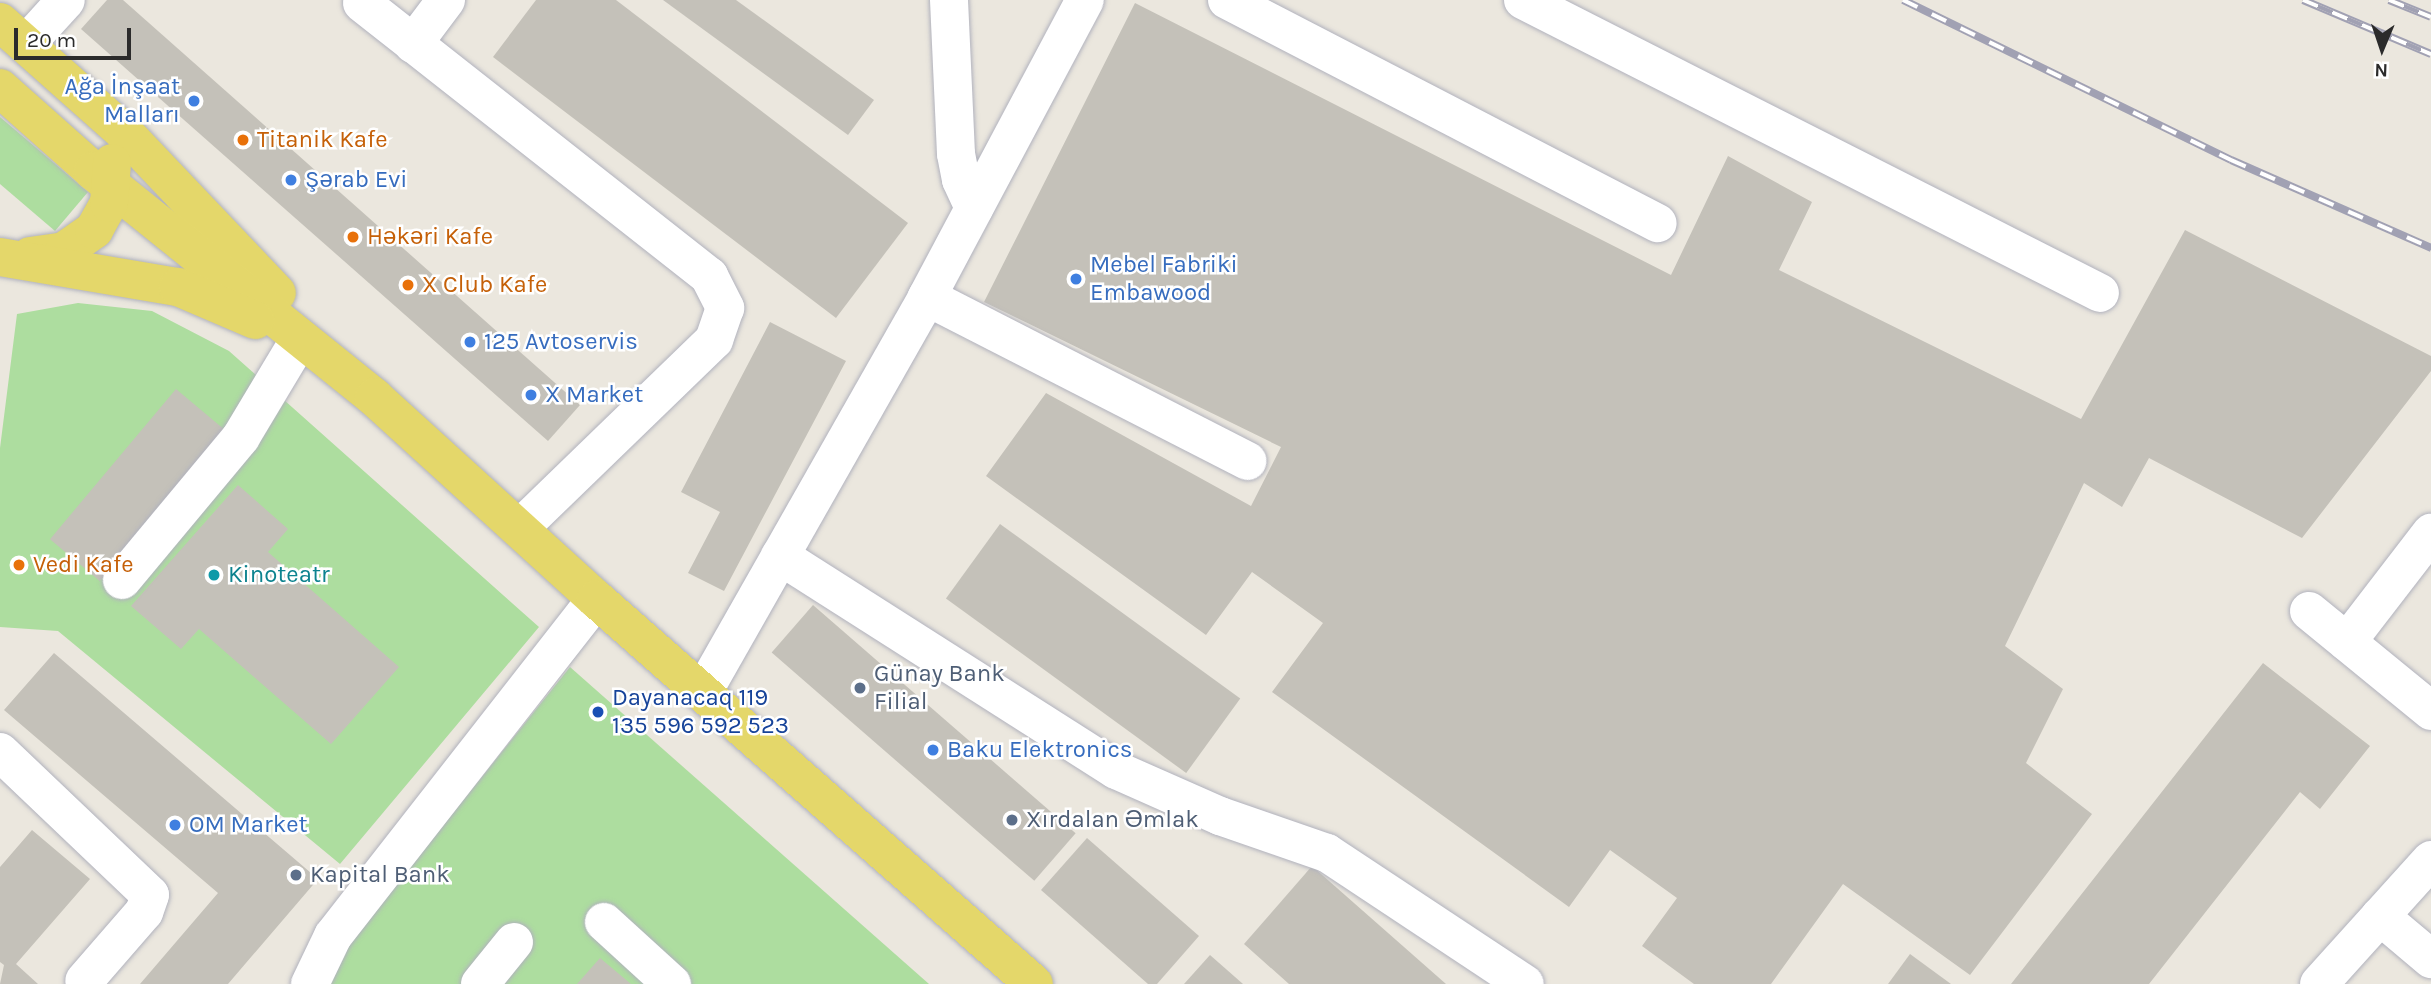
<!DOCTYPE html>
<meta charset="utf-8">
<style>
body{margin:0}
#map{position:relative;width:2431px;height:984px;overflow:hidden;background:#ebe7de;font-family:Karla,sans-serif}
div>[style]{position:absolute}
.green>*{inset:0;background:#addd9f}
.building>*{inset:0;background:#c4c1b9;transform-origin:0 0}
.roads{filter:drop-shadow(0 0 2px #b1b2bd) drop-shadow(0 0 2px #b1b2bd)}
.minor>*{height:38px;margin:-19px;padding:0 19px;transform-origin:19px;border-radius:19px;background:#fff}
.major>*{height:38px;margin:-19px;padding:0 19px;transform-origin:19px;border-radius:19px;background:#e4d76a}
.rail>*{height:8px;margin-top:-4px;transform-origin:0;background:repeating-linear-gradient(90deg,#fff 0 16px,#a1a1b3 0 32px);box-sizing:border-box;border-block:2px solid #a1a1b3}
.dots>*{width:19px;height:19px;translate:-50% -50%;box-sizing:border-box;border:4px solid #fff;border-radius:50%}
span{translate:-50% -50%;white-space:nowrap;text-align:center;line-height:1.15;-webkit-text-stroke:5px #fff;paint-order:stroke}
.shop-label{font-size:24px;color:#366cbe}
.right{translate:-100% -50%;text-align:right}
.left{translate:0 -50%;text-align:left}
.food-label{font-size:24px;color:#c56008}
.culture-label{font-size:24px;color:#0d838f}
.service-label{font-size:24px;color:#4e5e75}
.transit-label{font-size:24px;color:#164399}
.north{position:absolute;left:2347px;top:14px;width:70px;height:70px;-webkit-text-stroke:5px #fff;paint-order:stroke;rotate:182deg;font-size:19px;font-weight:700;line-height:28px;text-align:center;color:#2b2b2b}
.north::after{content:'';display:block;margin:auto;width:24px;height:32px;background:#2b2b2b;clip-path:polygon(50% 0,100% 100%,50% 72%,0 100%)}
.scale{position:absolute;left:14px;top:28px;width:117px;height:32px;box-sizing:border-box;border:4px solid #2b2b2b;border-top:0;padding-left:9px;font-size:21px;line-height:24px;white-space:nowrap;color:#2b2b2b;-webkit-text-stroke:5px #fff;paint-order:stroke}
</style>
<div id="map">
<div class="green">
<i style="clip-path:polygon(0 117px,88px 192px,55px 231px,0 184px)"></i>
<i style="clip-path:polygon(78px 303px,152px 311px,229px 351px,539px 627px,340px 864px,58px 631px,0 627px,0 448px,17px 314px)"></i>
<i style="clip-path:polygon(570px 667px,929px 984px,330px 984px,352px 939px)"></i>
</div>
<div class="building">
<i style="clip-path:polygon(107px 0,123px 0,580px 405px,548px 441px,81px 29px)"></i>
<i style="clip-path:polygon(536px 0,616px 0,908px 223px,836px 318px,493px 57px)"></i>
<i style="clip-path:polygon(663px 0,736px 0,874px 100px,848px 135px)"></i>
<i style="clip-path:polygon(1135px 3px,1671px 275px,1728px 156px,1812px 202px,1779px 270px,2081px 419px,2185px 230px,2431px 356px,2431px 371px,2302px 538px,2149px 458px,2122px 507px,2084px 483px,2005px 646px,2063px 689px,2026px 763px,2092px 814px,1970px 975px,1843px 884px,1771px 984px,1694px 984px,1642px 946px,1677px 898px,1610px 850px,1569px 907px,1272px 692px,1323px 623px,1252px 572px,1206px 635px,986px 476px,1046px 393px,1251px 506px,1281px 447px,984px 302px)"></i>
<i style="clip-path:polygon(770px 322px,846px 361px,724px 591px,688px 573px,720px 512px,681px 492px)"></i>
<i style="left:176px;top:389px;width:65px;height:196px;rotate:40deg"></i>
<i style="clip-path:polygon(238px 485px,288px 529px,268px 552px,399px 667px,331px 744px,199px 629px,181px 649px,131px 606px)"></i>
<i style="left:1000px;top:524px;width:297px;height:92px;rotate:36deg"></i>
<i style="left:813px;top:605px;width:348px;height:63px;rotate:41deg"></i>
<i style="clip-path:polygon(54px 653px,318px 879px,228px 984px,140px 984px,218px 893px,4px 710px)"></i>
<i style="clip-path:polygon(2263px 663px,2370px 746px,2320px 809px,2300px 792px,2149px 984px,2011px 984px)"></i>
<i style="clip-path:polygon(32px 830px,90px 879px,16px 964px,38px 984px,0 984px,4px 965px,0 962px,0 867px)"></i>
<i style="clip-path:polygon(1087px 838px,1199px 936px,1157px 984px,1148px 984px,1041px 890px)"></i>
<i style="clip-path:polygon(1312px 866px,1446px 984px,1289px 984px,1244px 944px)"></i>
<i style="clip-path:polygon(1910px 954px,1951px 984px,1888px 984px)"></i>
<i style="clip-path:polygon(1210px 955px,1243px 984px,1184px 984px)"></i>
<i style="clip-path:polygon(600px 958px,631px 984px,577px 984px)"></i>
</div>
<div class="roads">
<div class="minor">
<i style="left:949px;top:0;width:154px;rotate:87.4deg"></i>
<i style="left:956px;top:154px;width:26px;rotate:79deg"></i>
<i style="left:961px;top:180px;width:31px;rotate:65deg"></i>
<i style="left:1227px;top:0;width:485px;rotate:27.4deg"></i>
<i style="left:1523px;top:0;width:647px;rotate:26.92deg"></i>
<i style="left:362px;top:3px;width:442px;rotate:38.2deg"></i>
<i style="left:709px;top:276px;width:36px;rotate:63deg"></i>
<i style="left:725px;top:308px;width:34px;rotate:109deg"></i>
<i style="left:714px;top:340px;width:270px;rotate:135.9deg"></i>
<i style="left:26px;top:44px;width:59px;rotate:-47.7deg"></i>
<i style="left:413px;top:44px;width:55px;rotate:-53.1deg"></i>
<i style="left:927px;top:297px;width:360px;rotate:27.1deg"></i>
<i style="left:780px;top:556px;width:398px;rotate:32.5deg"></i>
<i style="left:1116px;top:770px;width:114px;rotate:23.9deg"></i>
<i style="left:1220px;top:816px;width:113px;rotate:19.1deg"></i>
<i style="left:1327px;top:853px;width:237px;rotate:33.5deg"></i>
<i style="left:122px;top:580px;width:186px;rotate:-50.2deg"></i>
<i style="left:241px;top:437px;width:107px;rotate:-59.1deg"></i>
<i style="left:2309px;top:611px;width:158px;rotate:39.3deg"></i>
<i style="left:2347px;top:642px;width:138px;rotate:-52.4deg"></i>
<i style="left:703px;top:692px;width:454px;rotate:-60.4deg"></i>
<i style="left:927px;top:297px;width:336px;rotate:-62deg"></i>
<i style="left:0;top:752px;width:207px;rotate:43.6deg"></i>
<i style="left:150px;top:895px;width:18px;rotate:109deg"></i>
<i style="left:144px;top:912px;width:91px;rotate:131deg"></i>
<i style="left:2380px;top:916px;width:67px;rotate:40.1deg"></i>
<i style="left:604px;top:922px;width:92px;rotate:42.4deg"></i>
<i style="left:310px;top:984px;width:53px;rotate:-64.4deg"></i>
<i style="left:333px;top:936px;width:427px;rotate:-52deg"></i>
<i style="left:480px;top:984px;width:54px;rotate:-51deg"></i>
<i style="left:2319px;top:984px;width:167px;rotate:-47.9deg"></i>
</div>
<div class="major">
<i style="left:0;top:22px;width:166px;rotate:41.6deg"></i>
<i style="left:124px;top:132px;width:222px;rotate:46.5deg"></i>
<i style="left:0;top:88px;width:125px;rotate:41.7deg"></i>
<i style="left:93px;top:171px;width:361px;rotate:38.8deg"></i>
<i style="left:374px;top:397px;width:300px;rotate:42.3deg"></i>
<i style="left:596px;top:599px;width:583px;rotate:41.32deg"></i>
<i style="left:30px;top:256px;width:34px;rotate:-8deg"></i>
<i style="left:64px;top:251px;width:37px;rotate:-35deg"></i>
<i style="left:94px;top:230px;width:31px;rotate:-61deg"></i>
<i style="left:109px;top:203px;width:40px;rotate:-85.7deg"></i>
<i style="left:0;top:257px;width:181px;rotate:9.6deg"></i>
<i style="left:178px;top:287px;width:84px;rotate:23.2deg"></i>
</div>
</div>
<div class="rail">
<i style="left:1903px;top:0;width:365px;rotate:26deg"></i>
<i style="left:2231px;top:160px;width:219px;rotate:23.7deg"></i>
<i style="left:2303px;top:0;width:139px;rotate:22.9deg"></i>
<i style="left:2389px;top:0;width:45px;rotate:22deg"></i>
</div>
<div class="dots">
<i style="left:194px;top:101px;background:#3f7fe0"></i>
<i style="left:243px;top:140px;background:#e8710a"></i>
<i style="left:291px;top:180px;background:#3f7fe0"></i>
<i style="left:353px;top:237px;background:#e8710a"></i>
<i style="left:1076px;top:279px;background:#3f7fe0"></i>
<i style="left:408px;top:285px;background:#e8710a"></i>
<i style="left:470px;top:342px;background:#3f7fe0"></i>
<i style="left:531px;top:395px;background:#3f7fe0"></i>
<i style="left:19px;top:565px;background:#e8710a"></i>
<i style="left:214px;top:575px;background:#0f9aa8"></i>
<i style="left:860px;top:688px;background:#5c6f8a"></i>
<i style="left:598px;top:712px;background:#1a4fb4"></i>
<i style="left:933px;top:750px;background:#3f7fe0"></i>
<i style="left:1012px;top:820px;background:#5c6f8a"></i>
<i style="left:175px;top:825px;background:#3f7fe0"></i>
<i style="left:296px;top:875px;background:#5c6f8a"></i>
</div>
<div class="shop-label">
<span class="right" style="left:180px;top:101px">Ağa İnşaat<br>Malları</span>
<span class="left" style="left:305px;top:180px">Şərab Evi</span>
<span class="left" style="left:1090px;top:279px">Mebel Fabriki<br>Embawood</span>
<span class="left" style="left:484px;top:342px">125 Avtoservis</span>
<span class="left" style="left:545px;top:395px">X Market</span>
<span class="left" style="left:947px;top:750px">Baku Elektronics</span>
<span class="left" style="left:189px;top:825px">OM Market</span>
</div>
<div class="food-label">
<span class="left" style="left:257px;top:140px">Titanik Kafe</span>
<span class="left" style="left:367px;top:237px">Həkəri Kafe</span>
<span class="left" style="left:422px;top:285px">X Club Kafe</span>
<span class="left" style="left:33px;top:565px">Vedi Kafe</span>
</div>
<div class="culture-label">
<span class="left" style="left:228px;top:575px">Kinoteatr</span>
</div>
<div class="service-label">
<span class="left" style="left:874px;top:688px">Günay Bank<br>Filial</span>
<span class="left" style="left:1026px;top:820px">Xırdalan Əmlak</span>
<span class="left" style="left:310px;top:875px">Kapital Bank</span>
</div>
<div class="transit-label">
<span class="left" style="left:612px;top:712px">Dayanacaq 119<br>135 596 592 523</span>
</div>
<div class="north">N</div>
<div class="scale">20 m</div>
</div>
